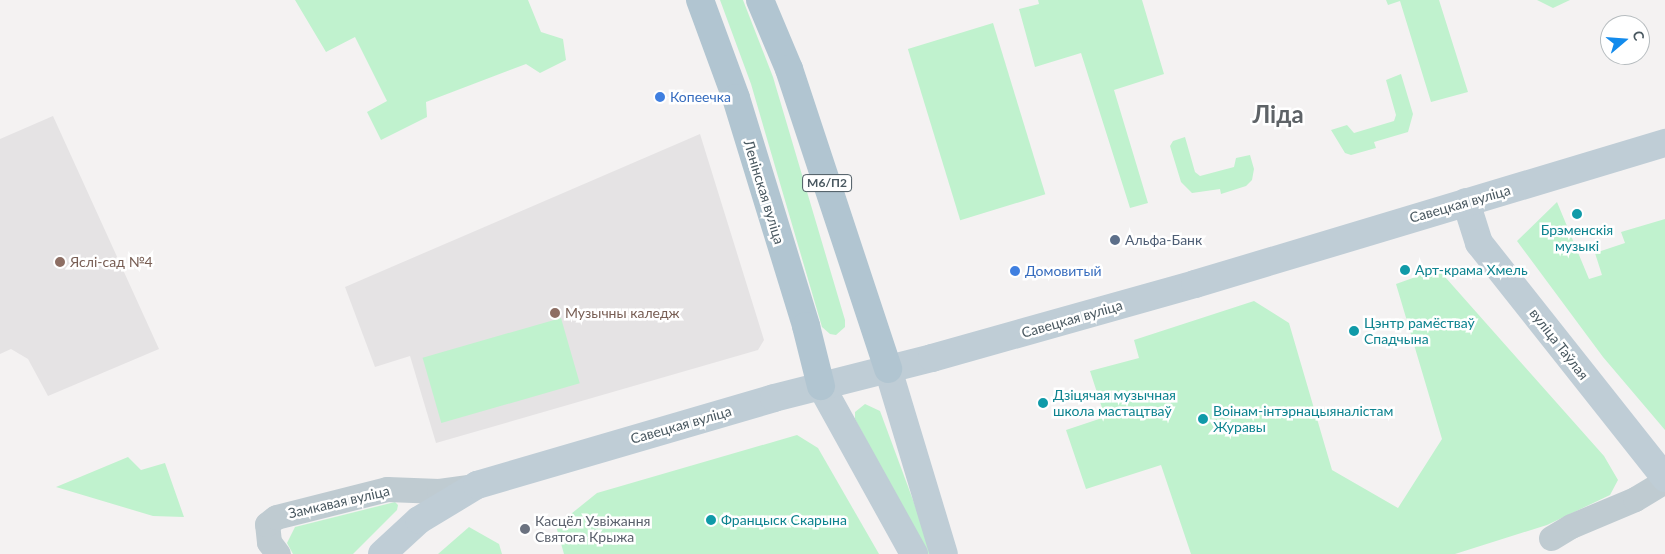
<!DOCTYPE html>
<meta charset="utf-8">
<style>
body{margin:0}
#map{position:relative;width:1665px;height:554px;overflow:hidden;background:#f4f2f2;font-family:Lato,sans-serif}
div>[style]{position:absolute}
.education>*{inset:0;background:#e5e3e4}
.green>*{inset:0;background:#c0f2ce;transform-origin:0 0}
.minor>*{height:25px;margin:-12.5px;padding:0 12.5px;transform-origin:12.5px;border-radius:12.5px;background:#bfcbd1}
.secondary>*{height:28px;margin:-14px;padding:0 14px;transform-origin:14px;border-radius:14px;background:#bfcdd6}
.primary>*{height:28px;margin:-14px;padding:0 14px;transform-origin:14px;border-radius:14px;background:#b1c5d1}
.dots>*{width:14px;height:14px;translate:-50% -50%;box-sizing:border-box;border:2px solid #fff;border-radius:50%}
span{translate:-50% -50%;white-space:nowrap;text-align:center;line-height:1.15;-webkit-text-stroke:5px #fff;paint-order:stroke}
.shield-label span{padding:1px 4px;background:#fff;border:1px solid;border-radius:4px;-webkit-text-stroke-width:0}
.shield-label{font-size:12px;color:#495860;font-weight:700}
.shop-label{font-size:14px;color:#366cbe}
.left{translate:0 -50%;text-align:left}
.street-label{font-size:14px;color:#495860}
.culture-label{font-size:14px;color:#0d838f}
.service-label{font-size:14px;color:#4e5e75}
.education-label{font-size:14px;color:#785e54}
.worship-label{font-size:14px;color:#5b616d}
.town-label{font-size:24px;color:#5e6367;font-weight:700}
.north{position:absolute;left:1600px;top:15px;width:50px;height:50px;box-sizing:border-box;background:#fff;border:1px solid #b6bcbf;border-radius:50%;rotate:72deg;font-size:14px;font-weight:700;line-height:20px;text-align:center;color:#495860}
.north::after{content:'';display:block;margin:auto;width:18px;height:22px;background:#138bec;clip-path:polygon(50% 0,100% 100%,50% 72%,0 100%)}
</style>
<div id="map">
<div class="education">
<i style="clip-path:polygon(53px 116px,159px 349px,48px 396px,28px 359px,11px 349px,0 354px,0 139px)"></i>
<i style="clip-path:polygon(700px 134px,764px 340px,758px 350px,436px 443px,410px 356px,375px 367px,345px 287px)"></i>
</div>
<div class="green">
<i style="clip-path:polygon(295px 0,528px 0,541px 32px,563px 39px,566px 60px,540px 73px,526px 64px,426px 102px,427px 117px,381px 140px,367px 112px,387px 101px,355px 37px,326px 52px)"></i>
<i style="clip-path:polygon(720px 0,743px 0,773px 77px,845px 320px,845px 327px,836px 335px,830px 334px,822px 327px,751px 84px)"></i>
<i style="clip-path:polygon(1038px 0,1142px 0,1164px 74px,1114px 90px,1148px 203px,1130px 208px,1081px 53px,1035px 67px,1019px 9px,1039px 4px)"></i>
<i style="clip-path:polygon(1386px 0,1439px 0,1468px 92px,1431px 102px,1400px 1px,1388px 5px)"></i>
<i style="clip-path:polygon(1537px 0,1570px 0,1553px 8px)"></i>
<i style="left:993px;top:23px;width:179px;height:89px;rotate:73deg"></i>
<i style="clip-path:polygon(1401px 74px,1413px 114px,1408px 132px,1374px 142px,1376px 148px,1351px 155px,1345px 153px,1331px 130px,1347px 125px,1354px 133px,1394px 121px,1396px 115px,1386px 80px)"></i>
<i style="clip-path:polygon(1185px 137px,1195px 172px,1200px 176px,1234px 167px,1236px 158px,1250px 155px,1254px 169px,1252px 180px,1246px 186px,1221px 194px,1220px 189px,1192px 193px,1181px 182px,1170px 146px,1173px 141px)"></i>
<i style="clip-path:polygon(1557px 202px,1589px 279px,1602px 275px,1595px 253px,1625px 243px,1621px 232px,1665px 219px,1665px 430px,1603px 357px,1517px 241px)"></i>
<i style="clip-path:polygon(1438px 269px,1604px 456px,1618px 480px,1610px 495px,1547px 525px,1455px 554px,1191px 554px,1161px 465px,1086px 489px,1066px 430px,1105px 417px,1090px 371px,1139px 358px,1134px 340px,1254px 301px,1289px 323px,1332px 470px,1398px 508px,1442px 439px,1396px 284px)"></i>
<i style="left:561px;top:318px;width:68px;height:144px;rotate:74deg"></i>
<i style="clip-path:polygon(865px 404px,880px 411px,933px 554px,927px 554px,855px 419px,855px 412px)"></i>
<i style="clip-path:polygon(797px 435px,818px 448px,879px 554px,564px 554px,556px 526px,597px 493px)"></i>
<i style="clip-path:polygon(128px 457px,141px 470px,165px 463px,184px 517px,153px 516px,56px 487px)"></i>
<i style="clip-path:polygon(395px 502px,398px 505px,397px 510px,353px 554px,293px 554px,287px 543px,295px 527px)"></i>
<i style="clip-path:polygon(469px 527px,499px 544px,502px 554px,438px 554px)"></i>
</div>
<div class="minor">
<i style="left:1551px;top:538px;width:23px;rotate:-31deg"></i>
<i style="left:1571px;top:526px;width:69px;rotate:-22.9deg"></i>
<i style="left:1635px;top:499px;width:35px;rotate:-31deg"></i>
<i style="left:278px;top:554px;width:15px;rotate:-127deg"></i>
<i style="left:269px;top:542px;width:18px;rotate:-96deg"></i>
<i style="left:267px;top:524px;width:11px;rotate:-38deg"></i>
<i style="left:276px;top:517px;width:114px;rotate:-14.2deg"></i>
<i style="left:387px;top:489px;width:52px;rotate:2.2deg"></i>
<i style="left:439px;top:491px;width:35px;rotate:-8deg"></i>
</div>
<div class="secondary">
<i style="left:1466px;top:202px;width:43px;rotate:72.4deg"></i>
<i style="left:1479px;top:243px;width:300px;rotate:51.6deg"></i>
<i style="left:888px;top:369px;width:193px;rotate:73.2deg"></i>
<i style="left:821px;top:386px;width:192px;rotate:61deg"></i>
<i style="left:382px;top:554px;width:50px;rotate:-42.6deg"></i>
<i style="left:419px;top:520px;width:68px;rotate:-31.1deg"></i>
<i style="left:477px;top:485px;width:309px;rotate:-16.3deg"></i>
<i style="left:774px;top:398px;width:163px;rotate:-14.2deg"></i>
<i style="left:932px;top:358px;width:273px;rotate:-15.7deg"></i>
<i style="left:1195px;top:284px;width:491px;rotate:-16.7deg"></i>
</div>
<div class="primary">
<i style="left:700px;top:0;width:104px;rotate:69.8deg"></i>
<i style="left:736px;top:98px;width:239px;rotate:72.9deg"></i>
<i style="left:806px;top:326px;width:62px;rotate:76deg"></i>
<i style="left:760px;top:0;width:75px;rotate:67.2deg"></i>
<i style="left:789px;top:69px;width:316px;rotate:71.7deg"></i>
</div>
<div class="dots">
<i style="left:660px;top:97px;background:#3f7fe0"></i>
<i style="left:1577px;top:214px;background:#0f9aa8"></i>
<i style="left:1115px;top:240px;background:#5c6f8a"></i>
<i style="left:60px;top:262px;background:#8d6e63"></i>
<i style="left:1405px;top:270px;background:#0f9aa8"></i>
<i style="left:1015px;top:271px;background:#3f7fe0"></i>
<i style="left:555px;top:313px;background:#8d6e63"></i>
<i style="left:1354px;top:331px;background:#0f9aa8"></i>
<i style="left:1043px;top:403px;background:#0f9aa8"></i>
<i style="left:1203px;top:419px;background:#0f9aa8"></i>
<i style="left:711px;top:520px;background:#0f9aa8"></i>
<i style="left:525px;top:529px;background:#6b7280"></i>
</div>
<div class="shield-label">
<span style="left:827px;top:183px">М6/П2</span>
</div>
<div class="shop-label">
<span class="left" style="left:670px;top:97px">Копеечка</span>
<span class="left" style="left:1025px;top:271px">Домовитый</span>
</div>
<div class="street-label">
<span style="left:764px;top:192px;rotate:73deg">Ленінская вуліца</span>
<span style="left:1460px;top:204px;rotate:-16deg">Савецкая вуліца</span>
<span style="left:1072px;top:319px;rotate:-16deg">Савецкая вуліца</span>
<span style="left:1559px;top:344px;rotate:52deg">вуліца Таўлая</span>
<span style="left:681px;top:425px;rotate:-16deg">Савецкая вуліца</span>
<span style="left:339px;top:502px;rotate:-13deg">Замкавая вуліца</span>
</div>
<div class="culture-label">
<span style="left:1577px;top:238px">Брэменскія<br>музыкі</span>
<span class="left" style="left:1415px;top:270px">Арт-крама Хмель</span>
<span class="left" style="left:1364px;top:331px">Цэнтр рамёстваў<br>Спадчына</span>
<span class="left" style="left:1053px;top:403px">Дзіцячая музычная<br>школа мастацтваў</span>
<span class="left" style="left:1213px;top:419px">Воінам-інтэрнацыяналістам<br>Журавы</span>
<span class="left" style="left:721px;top:520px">Францыск Скарына</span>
</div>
<div class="service-label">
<span class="left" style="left:1125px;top:240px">Альфа-Банк</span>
</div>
<div class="education-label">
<span class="left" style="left:70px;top:262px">Яслі-сад №4</span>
<span class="left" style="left:565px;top:313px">Музычны каледж</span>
</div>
<div class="worship-label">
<span class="left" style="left:535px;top:529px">Касцёл Узвіжання<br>Святога Крыжа</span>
</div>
<div class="town-label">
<span style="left:1278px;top:114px">Ліда</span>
</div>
<div class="north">С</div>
</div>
